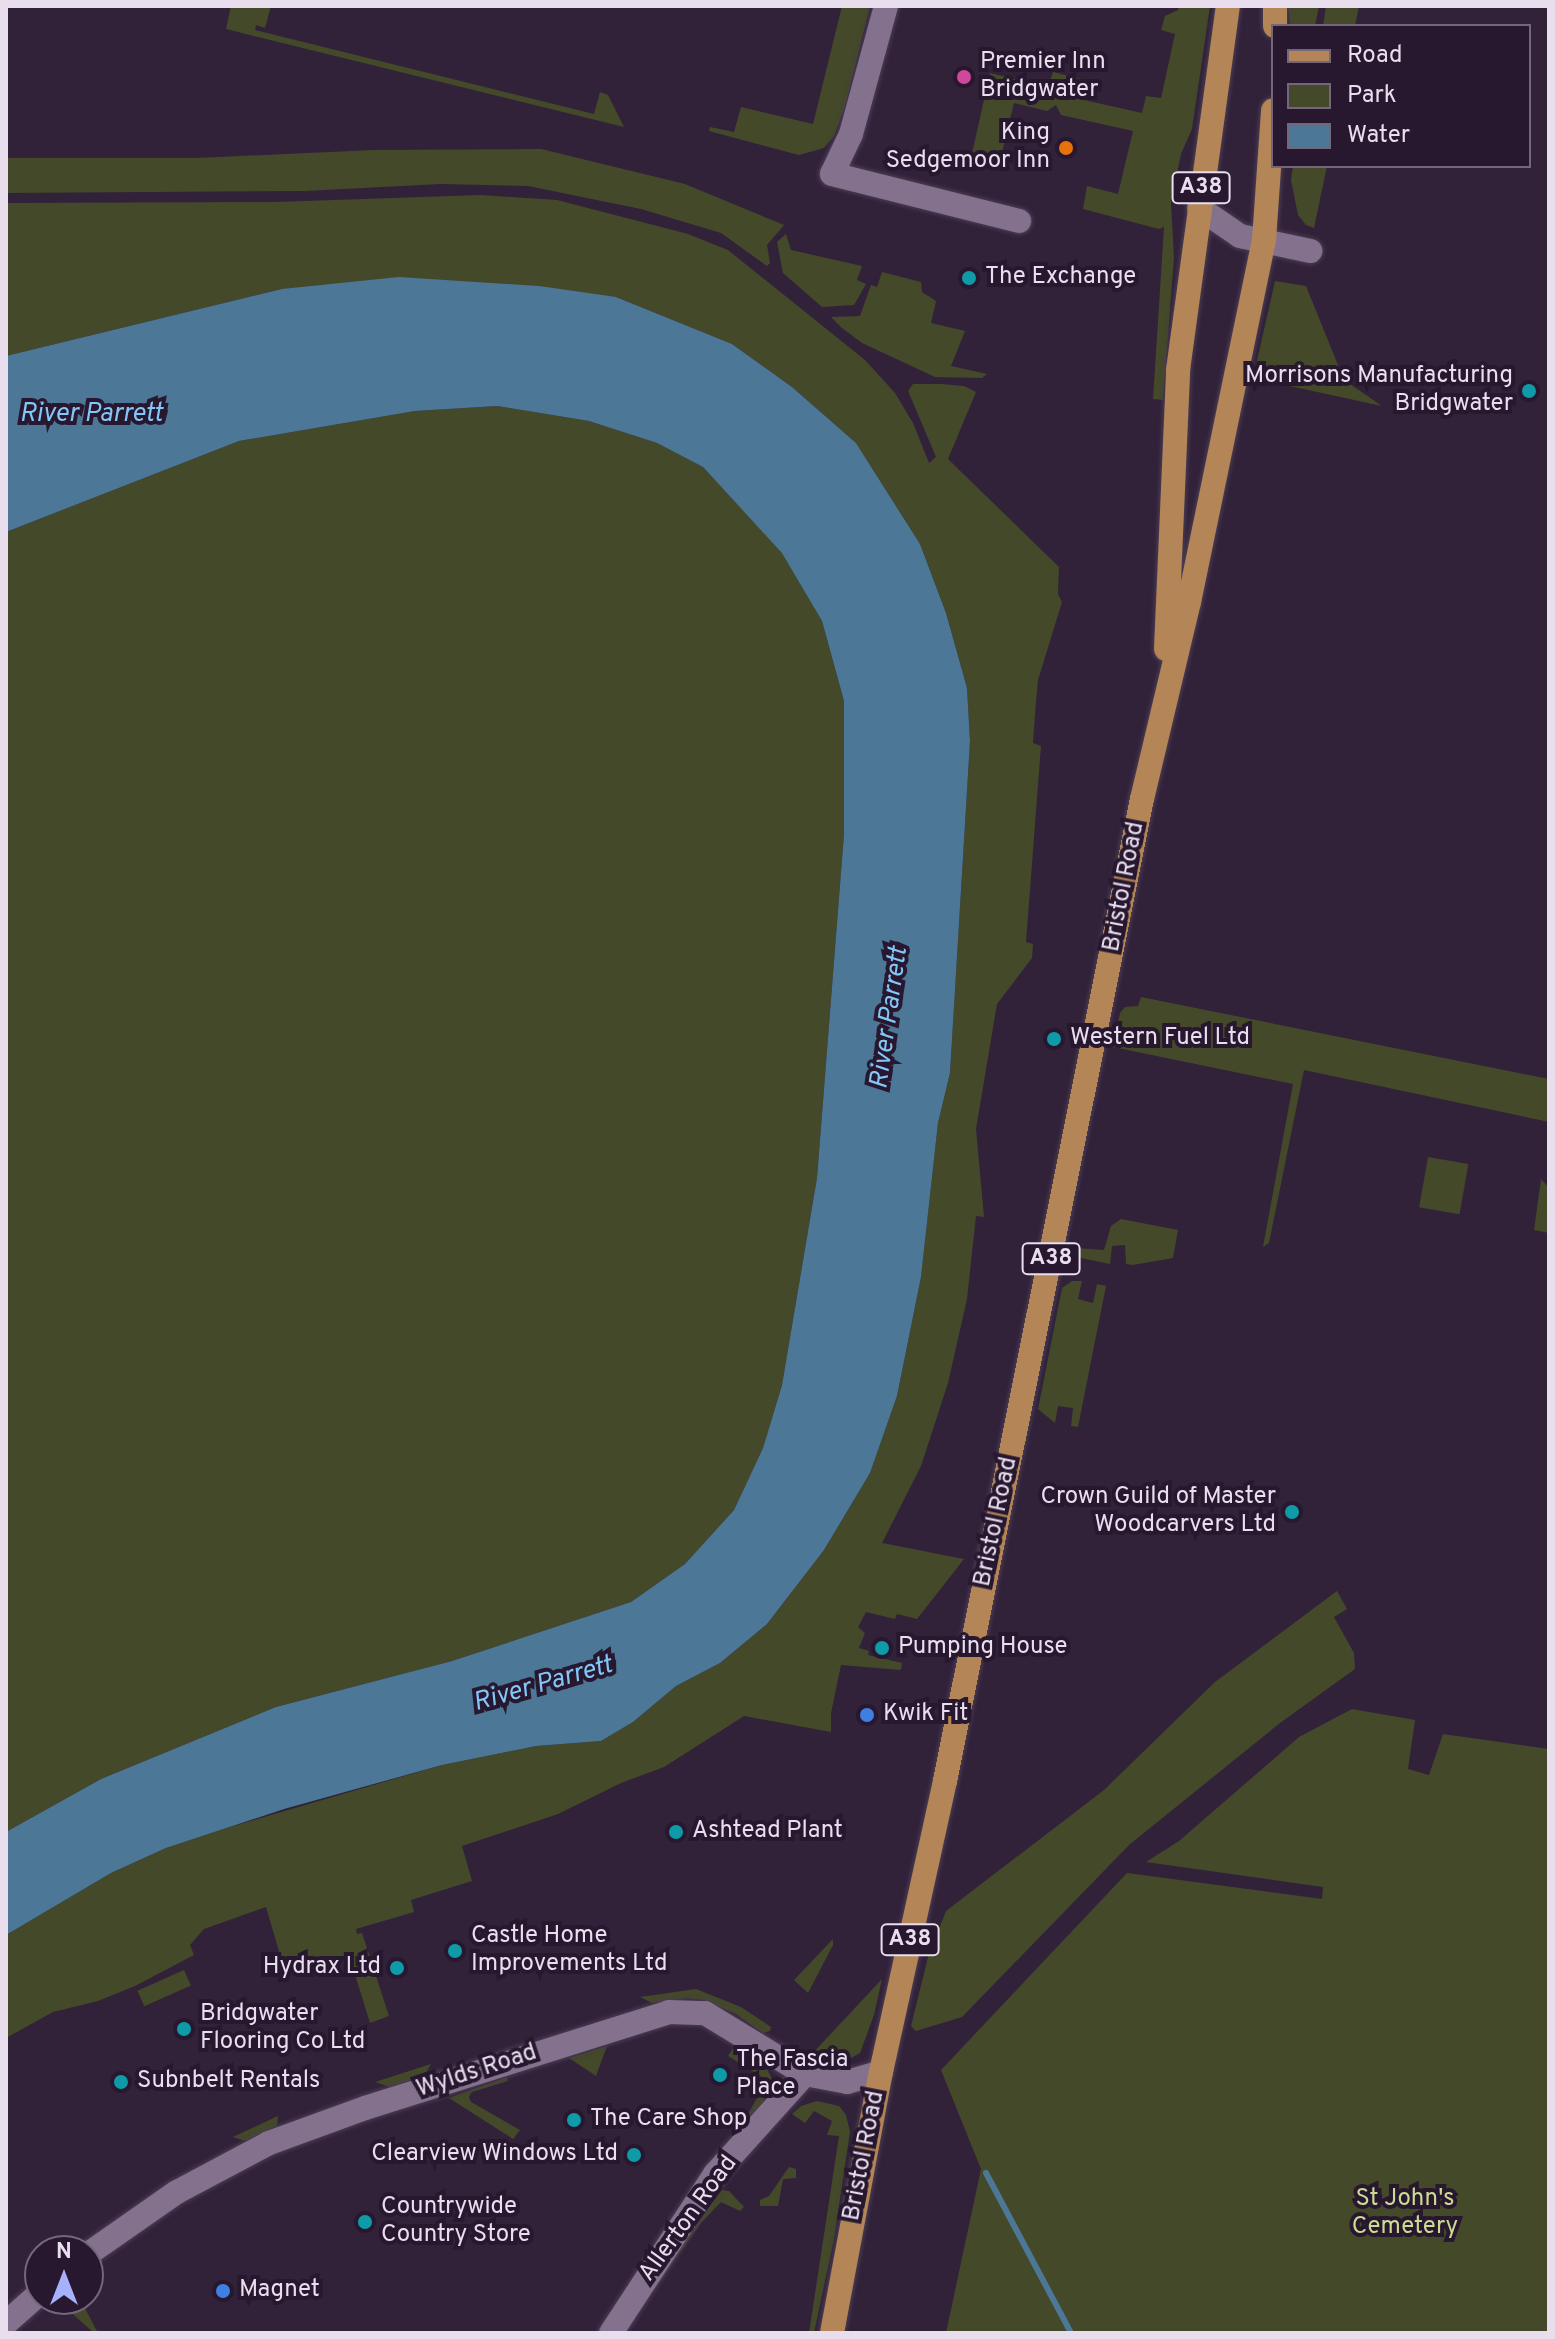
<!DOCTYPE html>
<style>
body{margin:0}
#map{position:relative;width:1555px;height:2339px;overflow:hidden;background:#31223a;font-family:Overpass,sans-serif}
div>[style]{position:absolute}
.green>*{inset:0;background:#444929;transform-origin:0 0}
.water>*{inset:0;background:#4c7796}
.stream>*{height:6px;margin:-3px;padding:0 3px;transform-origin:3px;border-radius:3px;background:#4c7796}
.roads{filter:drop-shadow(0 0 2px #4b3d52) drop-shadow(0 0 2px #4b3d52)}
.minor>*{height:24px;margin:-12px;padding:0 12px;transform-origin:12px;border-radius:12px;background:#84718e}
.major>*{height:24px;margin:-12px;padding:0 12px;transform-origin:12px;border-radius:12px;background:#b38557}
.dots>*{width:22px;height:22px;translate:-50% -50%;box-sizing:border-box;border:4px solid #271830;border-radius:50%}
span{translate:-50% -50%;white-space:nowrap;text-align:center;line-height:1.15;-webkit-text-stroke:8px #271830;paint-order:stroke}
.shield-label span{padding:2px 6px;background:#271830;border:2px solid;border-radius:6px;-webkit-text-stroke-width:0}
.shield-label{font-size:22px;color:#e8deee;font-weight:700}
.poi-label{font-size:24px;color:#e8deee}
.left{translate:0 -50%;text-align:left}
.right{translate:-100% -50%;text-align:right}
.street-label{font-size:24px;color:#e8deee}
.park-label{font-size:24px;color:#cddb90}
.water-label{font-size:26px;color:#83c7f8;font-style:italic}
.frame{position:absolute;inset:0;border:8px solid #e8deee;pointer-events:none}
.legend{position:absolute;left:1271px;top:24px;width:260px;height:144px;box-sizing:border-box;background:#271830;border:2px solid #74677c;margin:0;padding:10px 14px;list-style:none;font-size:24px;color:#e8deee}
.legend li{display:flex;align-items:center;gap:16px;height:40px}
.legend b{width:40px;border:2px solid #74677c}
.north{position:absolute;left:24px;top:2235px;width:80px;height:80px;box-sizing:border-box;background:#271830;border:2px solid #74677c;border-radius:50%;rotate:0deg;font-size:22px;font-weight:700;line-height:32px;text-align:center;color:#e8deee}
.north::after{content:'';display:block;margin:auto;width:28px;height:36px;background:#a6b1fc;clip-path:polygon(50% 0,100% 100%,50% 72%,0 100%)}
</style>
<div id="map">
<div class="green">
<i style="clip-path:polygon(231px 6px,271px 6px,265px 28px,256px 25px,255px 30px,594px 114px,600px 92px,608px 95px,624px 127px,226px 29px)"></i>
<i style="clip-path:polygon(842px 6px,870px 6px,845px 107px,834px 136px,824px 148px,799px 155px,709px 131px,710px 127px,734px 132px,741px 107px,813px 124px)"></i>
<i style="clip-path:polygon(1179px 6px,1210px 6px,1192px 129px,1181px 154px,1171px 203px,1174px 258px,1163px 400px,1153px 399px,1164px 227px,1159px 229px,1083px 209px,1087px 186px,1118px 194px,1133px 131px,1061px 115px,1056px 105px,1047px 111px,1014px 103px,999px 165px,971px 158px,990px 73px,1048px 87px,1053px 72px,1080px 79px,1075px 98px,1142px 113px,1146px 96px,1161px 98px,1175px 34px,1161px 30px,1165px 16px,1178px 10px)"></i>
<i style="clip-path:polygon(1288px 6px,1319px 6px,1315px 26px,1290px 26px)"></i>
<i style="clip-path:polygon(1326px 6px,1359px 6px,1355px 26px,1323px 26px)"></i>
<i style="clip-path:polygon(541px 149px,685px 184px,784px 225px,767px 245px,770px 263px,767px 266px,721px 233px,641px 209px,528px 186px,440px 184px,305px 191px,6px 193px,6px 158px,196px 158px,373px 150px)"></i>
<i style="clip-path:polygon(1293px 166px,1327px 166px,1314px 228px,1306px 225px,1298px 215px,1291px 180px)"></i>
<i style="clip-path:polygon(480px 195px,557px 200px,688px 234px,728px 250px,865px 360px,895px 393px,913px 423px,929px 463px,936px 457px,908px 391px,913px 384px,941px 384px,964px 386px,976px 392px,948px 459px,1059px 567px,1058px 594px,1062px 602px,1038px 680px,1035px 714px,1033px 743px,1041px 746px,1026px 942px,1033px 944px,1032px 958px,997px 1004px,976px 1129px,984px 1217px,976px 1216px,967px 1299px,948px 1383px,921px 1466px,882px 1543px,964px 1559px,917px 1619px,897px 1614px,895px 1619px,866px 1612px,858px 1627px,865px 1633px,859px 1648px,869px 1651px,868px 1655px,902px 1663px,901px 1670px,841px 1665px,831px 1713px,831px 1732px,744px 1716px,664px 1767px,621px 1783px,558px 1814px,462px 1846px,472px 1881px,411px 1900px,414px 1912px,356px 1929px,357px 1934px,362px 1933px,389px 2016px,370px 2023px,349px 1955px,286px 1975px,266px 1907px,204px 1929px,190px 1945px,194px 1955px,135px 1986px,98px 2001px,53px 2012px,6px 2038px,6px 1935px,111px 1873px,166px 1848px,230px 1827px,442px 1765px,536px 1746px,601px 1741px,633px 1722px,676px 1686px,720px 1663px,767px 1624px,824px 1550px,870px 1473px,897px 1396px,921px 1277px,938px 1123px,950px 1073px,970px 741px,967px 688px,946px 613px,920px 544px,856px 443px,792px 387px,732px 344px,616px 297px,282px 289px,6px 356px,6px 203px,276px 202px)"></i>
<i style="clip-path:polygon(786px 234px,791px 250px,862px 266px,857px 280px,866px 284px,854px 305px,822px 307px,783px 273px,777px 242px)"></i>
<i style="clip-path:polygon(882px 272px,921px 282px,922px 292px,936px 301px,931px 323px,965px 331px,951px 366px,987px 374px,982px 378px,935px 377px,862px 343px,842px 328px,831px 317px,860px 316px,871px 285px,877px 287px)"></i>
<i style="clip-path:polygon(1275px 281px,1306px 286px,1344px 380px,1382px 406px,1253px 378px)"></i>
<i style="clip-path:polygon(497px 406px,589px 421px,657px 443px,703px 467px,783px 553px,822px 621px,844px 701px,844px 834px,817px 1178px,782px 1385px,763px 1448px,734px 1510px,685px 1564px,631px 1602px,452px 1661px,276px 1707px,101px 1779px,6px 1832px,6px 532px,239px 441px,415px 411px)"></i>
<i style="clip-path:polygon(1141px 997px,1549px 1079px,1549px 1122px,1304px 1070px,1269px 1243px,1263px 1247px,1293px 1084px,1113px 1047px,1120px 1013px,1125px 1007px,1138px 1006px)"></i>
<i style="left:1428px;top:1157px;width:41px;height:51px;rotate:10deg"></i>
<i style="clip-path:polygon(1541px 1179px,1549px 1188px,1549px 1233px,1534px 1230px)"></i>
<i style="clip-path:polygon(1121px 1219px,1178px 1230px,1173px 1258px,1133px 1265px,1126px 1264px,1125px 1245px,1112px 1246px,1110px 1264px,1081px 1258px,1070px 1251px,1075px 1248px,1104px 1250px,1111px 1226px)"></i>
<i style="clip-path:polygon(1072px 1281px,1082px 1281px,1078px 1299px,1093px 1303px,1097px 1284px,1106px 1286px,1078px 1427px,1071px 1426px,1073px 1408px,1058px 1406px,1055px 1423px,1038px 1409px,1062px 1288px)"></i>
<i style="clip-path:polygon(1337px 1591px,1347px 1609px,1334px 1617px,1354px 1653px,1355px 1669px,1280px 1723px,1129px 1845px,962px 2017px,916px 2031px,911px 2026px,928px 1957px,946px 1911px,1104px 1790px,1215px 1682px)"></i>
<i style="clip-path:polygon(1352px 1709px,1415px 1720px,1408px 1769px,1429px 1775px,1443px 1734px,1549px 1749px,1549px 2333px,946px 2333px,981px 2169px,941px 2070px,1127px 1873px,1322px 1899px,1323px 1887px,1146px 1862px,1179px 1841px,1299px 1737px)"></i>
<i style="clip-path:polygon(833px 1939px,833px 1945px,808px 1993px,794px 1980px)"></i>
<i style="left:184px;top:1970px;width:17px;height:51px;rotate:66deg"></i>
<i style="clip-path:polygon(882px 1979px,874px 2015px,860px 2053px,840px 2064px,829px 2064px,811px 2055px)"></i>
<i style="clip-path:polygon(696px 1989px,741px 2007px,771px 2027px,770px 2031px,763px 2033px,736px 2014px,704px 2000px,687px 1998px,652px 2003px,640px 1997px)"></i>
<i style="clip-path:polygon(607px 2046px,596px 2076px,569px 2058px)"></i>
<i style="clip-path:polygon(739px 2047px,765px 2065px,773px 2081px,758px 2113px,738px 2132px,767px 2080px,728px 2056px,733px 2048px)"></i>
<i style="clip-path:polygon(431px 2064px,425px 2075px,390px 2087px,375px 2082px)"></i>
<i style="clip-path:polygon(507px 2077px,508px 2081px,472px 2092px,469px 2097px,471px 2102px,520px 2130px,513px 2139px,449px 2098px)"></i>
<i style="clip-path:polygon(817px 2101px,839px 2106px,846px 2115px,850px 2132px,834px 2239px,814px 2333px,809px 2333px,839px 2136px,827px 2135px,832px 2121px,814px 2111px,805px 2123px,792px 2114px,801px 2106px)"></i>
<i style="clip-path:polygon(278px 2116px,277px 2126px,245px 2141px,233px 2137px)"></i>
<i style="clip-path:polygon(789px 2167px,796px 2169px,796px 2178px,783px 2179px,778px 2206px,760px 2206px,760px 2200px,769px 2196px)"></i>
<i style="clip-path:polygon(722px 2190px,729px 2191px,744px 2207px,740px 2211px,721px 2202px,700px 2224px,653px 2291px,715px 2192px)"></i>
<i style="clip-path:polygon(56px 2299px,80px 2299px,98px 2333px,94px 2333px)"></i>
</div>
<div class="water">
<i style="clip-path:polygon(399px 277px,539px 286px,616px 297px,732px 344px,792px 387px,856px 443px,920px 544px,946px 613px,967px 688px,970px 741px,950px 1073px,938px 1123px,921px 1277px,897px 1396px,870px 1473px,824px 1550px,767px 1624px,720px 1663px,676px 1686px,633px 1722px,601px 1741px,536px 1746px,442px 1765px,284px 1809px,166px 1848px,111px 1873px,6px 1935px,6px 1832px,101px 1779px,276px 1707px,452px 1661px,631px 1602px,685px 1564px,734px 1510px,763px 1448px,782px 1385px,817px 1178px,844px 834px,844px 701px,822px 621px,782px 553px,703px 467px,657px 443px,589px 421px,497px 406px,415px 411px,239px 441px,6px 532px,6px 356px,282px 289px)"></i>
</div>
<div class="stream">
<i style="left:986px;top:2173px;width:181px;rotate:62deg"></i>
</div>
<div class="roads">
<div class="minor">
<i style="left:886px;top:6px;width:133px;rotate:105.3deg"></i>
<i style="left:851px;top:134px;width:44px;rotate:115.4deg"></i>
<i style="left:832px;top:174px;width:193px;rotate:14.1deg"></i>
<i style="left:1199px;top:208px;width:50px;rotate:34.3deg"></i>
<i style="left:1240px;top:236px;width:72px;rotate:12.1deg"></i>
<i style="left:88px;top:2254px;width:108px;rotate:-34.9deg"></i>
<i style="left:177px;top:2192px;width:104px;rotate:-28deg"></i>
<i style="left:269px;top:2143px;width:102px;rotate:-20deg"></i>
<i style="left:365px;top:2108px;width:319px;rotate:-17.5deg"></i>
<i style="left:669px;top:2012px;width:36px;rotate:2deg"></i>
<i style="left:705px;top:2013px;width:117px;rotate:31.4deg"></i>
<i style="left:805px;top:2074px;width:43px;rotate:10.8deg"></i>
<i style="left:847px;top:2082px;width:35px;rotate:-16deg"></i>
<i style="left:6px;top:2323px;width:45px;rotate:-41.4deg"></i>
<i style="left:611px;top:2333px;width:190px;rotate:-56.8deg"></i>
<i style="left:715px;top:2174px;width:135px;rotate:-48deg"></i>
</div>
<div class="major">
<i style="left:1275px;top:26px;width:20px;rotate:-90deg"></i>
<i style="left:1166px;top:649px;width:279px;rotate:-87.5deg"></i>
<i style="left:1178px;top:370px;width:367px;rotate:-82.2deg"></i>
<i style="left:832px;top:2333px;width:266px;rotate:-79.4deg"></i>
<i style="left:881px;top:2072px;width:298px;rotate:-77.6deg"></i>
<i style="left:945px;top:1781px;width:1002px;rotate:-78.66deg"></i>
<i style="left:1142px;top:799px;width:203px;rotate:-76.6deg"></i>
<i style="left:1189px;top:602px;width:370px;rotate:-78.3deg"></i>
<i style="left:1264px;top:240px;width:130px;rotate:-86deg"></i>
</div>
</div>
<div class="dots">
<i style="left:964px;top:77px;background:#d1479c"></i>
<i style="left:1066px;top:148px;background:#e8710a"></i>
<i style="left:969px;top:278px;background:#0f9aa8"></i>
<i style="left:1529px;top:391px;background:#0f9aa8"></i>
<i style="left:1054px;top:1039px;background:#0f9aa8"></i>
<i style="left:1292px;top:1512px;background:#0f9aa8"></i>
<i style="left:882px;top:1648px;background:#0f9aa8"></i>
<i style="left:867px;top:1715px;background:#3f7fe0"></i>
<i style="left:676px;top:1832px;background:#0f9aa8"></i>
<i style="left:455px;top:1951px;background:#0f9aa8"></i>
<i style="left:397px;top:1968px;background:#0f9aa8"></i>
<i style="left:184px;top:2029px;background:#0f9aa8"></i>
<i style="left:720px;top:2075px;background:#0f9aa8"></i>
<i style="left:121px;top:2082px;background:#0f9aa8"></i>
<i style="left:574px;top:2120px;background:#0f9aa8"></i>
<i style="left:634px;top:2155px;background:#0f9aa8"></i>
<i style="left:365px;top:2222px;background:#0f9aa8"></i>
<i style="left:223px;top:2291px;background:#3f7fe0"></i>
</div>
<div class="shield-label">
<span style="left:1201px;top:188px">A38</span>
<span style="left:1051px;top:1259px">A38</span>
<span style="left:910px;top:1940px">A38</span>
</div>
<div class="poi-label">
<span class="left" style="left:980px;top:77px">Premier Inn<br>Bridgwater</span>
<span class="right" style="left:1050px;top:148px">King<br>Sedgemoor Inn</span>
<span class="left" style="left:985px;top:278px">The Exchange</span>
<span class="right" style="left:1513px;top:391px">Morrisons Manufacturing<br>Bridgwater</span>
<span class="left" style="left:1070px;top:1039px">Western Fuel Ltd</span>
<span class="right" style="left:1276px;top:1512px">Crown Guild of Master<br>Woodcarvers Ltd</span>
<span class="left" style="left:898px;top:1648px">Pumping House</span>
<span class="left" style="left:883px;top:1715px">Kwik Fit</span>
<span class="left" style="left:692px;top:1832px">Ashtead Plant</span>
<span class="left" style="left:471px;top:1951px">Castle Home<br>Improvements Ltd</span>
<span class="right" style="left:381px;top:1968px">Hydrax Ltd</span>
<span class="left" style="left:200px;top:2029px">Bridgwater<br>Flooring Co Ltd</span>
<span class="left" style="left:736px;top:2075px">The Fascia<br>Place</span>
<span class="left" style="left:137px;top:2082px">Subnbelt Rentals</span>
<span class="left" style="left:590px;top:2120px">The Care Shop</span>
<span class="right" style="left:618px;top:2155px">Clearview Windows Ltd</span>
<span class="left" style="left:381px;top:2222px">Countrywide<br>Country Store</span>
<span class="left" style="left:239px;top:2291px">Magnet</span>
</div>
<div class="street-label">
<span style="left:1125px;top:887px;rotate:-79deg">Bristol Road</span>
<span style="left:997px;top:1522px;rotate:-78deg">Bristol Road</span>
<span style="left:477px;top:2072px;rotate:-18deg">Wylds Road</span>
<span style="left:865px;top:2156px;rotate:-79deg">Bristol Road</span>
<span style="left:689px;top:2219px;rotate:-54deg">Allerton Road</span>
</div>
<div class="park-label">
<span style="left:1405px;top:2214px">St John's<br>Cemetery</span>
</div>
<div class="water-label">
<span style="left:91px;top:415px">River Parrett</span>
<span style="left:890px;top:1018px;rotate:-82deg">River Parrett</span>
<span style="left:543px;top:1685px;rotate:-16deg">River Parrett</span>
</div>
<div class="frame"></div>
<ul class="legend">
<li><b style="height:10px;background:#b38557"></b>Road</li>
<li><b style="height:22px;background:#444929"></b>Park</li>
<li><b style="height:22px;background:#4c7796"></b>Water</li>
</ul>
<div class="north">N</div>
</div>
